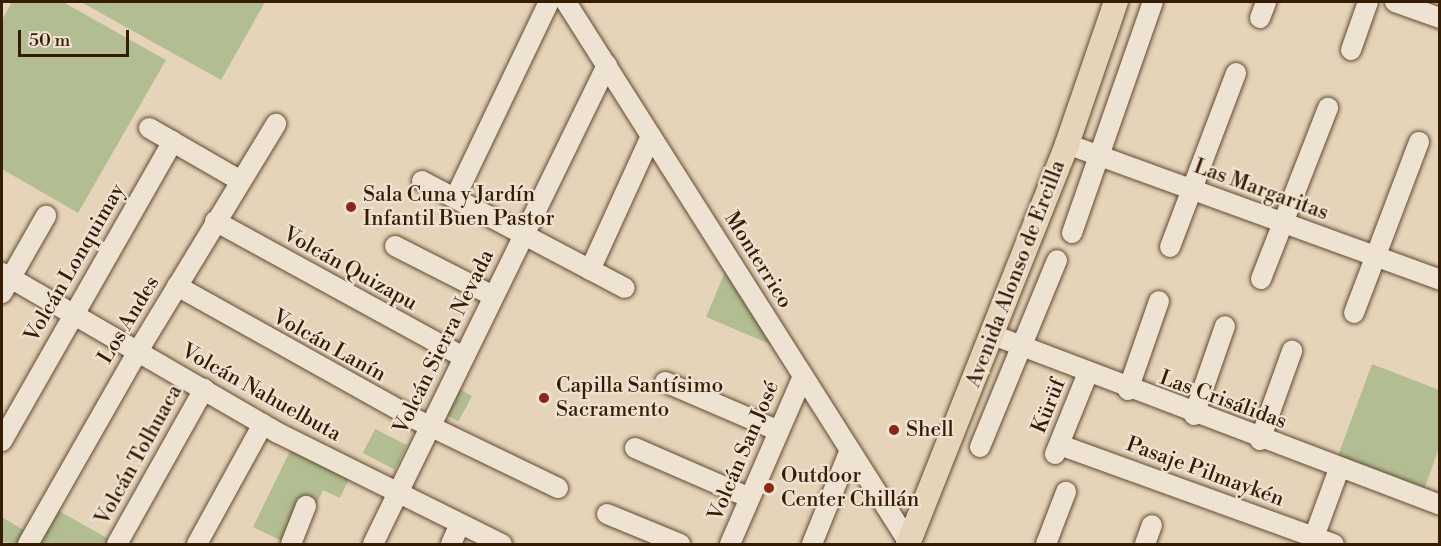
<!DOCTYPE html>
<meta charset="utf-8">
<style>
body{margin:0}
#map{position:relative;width:1441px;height:546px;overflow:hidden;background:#e5d4b9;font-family:"Libre Bodoni",serif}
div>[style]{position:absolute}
.green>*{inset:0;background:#b2bd91;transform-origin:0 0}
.roads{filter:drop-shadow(0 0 2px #624a30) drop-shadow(0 0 2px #624a30)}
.minor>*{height:20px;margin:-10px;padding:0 10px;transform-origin:10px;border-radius:10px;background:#eee3d2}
.major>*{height:24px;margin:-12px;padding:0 12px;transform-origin:12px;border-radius:12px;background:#e5d4b9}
.dots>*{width:16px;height:16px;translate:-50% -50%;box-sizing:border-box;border:3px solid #eee3d2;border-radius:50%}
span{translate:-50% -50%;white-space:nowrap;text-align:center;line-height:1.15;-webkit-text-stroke:4.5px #eee3d2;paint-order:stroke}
.street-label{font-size:21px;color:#361c02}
.poi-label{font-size:21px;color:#361c02}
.left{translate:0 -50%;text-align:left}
.frame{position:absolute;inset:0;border:3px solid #361c02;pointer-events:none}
.scale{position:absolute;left:18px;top:30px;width:111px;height:27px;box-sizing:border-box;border:3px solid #361c02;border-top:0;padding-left:8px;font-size:18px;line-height:21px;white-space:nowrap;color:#361c02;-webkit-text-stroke:4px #eee3d2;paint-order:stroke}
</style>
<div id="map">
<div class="green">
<i style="clip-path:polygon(12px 2px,63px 2px,166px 60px,78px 213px,2px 169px,2px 20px)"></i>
<i style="clip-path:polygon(81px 2px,265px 2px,221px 80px)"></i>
<i style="clip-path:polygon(725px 272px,772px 345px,706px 317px)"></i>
<i style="clip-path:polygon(1372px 364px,1439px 390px,1439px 448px,1423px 493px,1336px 461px)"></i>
<i style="left:457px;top:388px;width:17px;height:29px;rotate:28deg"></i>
<i style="left:375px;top:429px;width:36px;height:27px;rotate:27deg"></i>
<i style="clip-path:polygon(293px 445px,352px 473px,340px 498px,323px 490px,316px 505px,305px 500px,284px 542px,253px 527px)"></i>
<i style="clip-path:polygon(59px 511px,109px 539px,106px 544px,40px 543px)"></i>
<i style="clip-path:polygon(2px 517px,30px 534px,25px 544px,2px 542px)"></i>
</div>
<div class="roads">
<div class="minor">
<i style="left:566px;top:2px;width:641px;rotate:57.62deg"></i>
<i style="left:1395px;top:2px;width:48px;rotate:19.6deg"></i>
<i style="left:1260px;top:18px;width:17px;rotate:-69deg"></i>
<i style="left:1351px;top:50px;width:51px;rotate:-70.5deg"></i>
<i style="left:149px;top:128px;width:104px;rotate:30deg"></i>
<i style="left:1067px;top:144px;width:397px;rotate:20deg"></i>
<i style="left:422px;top:181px;width:229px;rotate:27.8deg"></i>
<i style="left:455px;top:198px;width:217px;rotate:-64.4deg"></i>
<i style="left:215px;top:221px;width:283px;rotate:28.7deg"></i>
<i style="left:1072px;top:233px;width:245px;rotate:-70.7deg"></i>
<i style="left:395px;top:246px;width:110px;rotate:27deg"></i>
<i style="left:1170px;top:247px;width:186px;rotate:-69.2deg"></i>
<i style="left:590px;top:270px;width:147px;rotate:-65.5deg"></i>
<i style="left:2px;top:273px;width:319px;rotate:30.1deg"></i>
<i style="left:278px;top:433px;width:250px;rotate:26.4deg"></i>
<i style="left:1261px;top:279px;width:184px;rotate:-68.6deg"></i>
<i style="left:177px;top:286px;width:270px;rotate:29.2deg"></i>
<i style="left:413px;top:418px;width:161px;rotate:25.8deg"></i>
<i style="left:2px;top:293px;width:89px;rotate:-60.3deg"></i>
<i style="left:1354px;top:313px;width:183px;rotate:-69.2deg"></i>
<i style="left:993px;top:335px;width:478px;rotate:20.8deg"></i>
<i style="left:665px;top:382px;width:124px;rotate:23.3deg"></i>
<i style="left:1128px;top:390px;width:94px;rotate:-70.8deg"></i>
<i style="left:1194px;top:415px;width:94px;rotate:-70.8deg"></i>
<i style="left:1260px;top:440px;width:95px;rotate:-70.2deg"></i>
<i style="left:2px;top:441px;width:345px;rotate:-60.3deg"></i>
<i style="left:1060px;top:445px;width:291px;rotate:19.9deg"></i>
<i style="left:980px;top:447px;width:202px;rotate:-67.6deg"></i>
<i style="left:635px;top:448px;width:125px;rotate:23.5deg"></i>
<i style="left:1055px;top:454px;width:85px;rotate:-67.9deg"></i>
<i style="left:607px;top:514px;width:79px;rotate:22.3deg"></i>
<i style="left:1314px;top:537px;width:72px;rotate:-69.8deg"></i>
<i style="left:28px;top:544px;width:222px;rotate:-60.3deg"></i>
<i style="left:138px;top:351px;width:266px;rotate:-58.7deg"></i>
<i style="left:117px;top:544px;width:178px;rotate:-60.7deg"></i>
<i style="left:197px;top:544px;width:137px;rotate:-61.2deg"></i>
<i style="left:291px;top:544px;width:41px;rotate:-68.5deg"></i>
<i style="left:373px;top:544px;width:533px;rotate:-63.96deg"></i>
<i style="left:451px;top:544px;width:22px;rotate:-66deg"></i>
<i style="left:730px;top:544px;width:183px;rotate:-66.5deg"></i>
<i style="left:812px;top:544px;width:101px;rotate:-68deg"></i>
<i style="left:1046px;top:544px;width:56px;rotate:-69deg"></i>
<i style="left:1145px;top:544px;width:20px;rotate:-70deg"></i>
</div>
<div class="major">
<i style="left:908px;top:544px;width:430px;rotate:-68.3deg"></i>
<i style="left:1067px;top:144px;width:150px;rotate:-71deg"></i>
</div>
</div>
<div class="dots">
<i style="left:351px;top:207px;background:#8f2418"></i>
<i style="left:544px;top:398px;background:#8f2418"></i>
<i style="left:894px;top:430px;background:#8f2418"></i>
<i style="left:769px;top:488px;background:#8f2418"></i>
</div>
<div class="street-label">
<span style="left:1261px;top:190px;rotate:20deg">Las Margaritas</span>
<span style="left:758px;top:260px;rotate:58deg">Monterrico</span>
<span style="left:75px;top:263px;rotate:-60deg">Volcán Lonquimay</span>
<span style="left:350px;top:269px;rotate:29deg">Volcán Quizapu</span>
<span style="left:1016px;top:274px;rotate:-69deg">Avenida Alonso de Ercilla</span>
<span style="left:129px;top:320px;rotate:-59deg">Los Andes</span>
<span style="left:444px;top:342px;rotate:-64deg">Volcán Sierra Nevada</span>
<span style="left:329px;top:346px;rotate:29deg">Volcán Lanín</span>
<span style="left:261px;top:393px;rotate:29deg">Volcán Nahuelbuta</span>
<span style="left:1223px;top:400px;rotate:20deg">Las Crisálidas</span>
<span style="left:1049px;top:406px;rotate:-68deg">Kürüf</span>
<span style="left:744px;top:451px;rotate:-67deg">Volcán San José</span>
<span style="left:139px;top:455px;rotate:-61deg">Volcán Tolhuaca</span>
<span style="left:1205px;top:472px;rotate:20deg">Pasaje Pilmaykén</span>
</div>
<div class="poi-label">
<span class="left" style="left:363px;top:207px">Sala Cuna y Jardín<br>Infantil Buen Pastor</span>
<span class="left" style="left:556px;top:398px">Capilla Santísimo<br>Sacramento</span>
<span class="left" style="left:906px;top:430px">Shell</span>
<span class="left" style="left:781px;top:488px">Outdoor<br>Center Chillán</span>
</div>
<div class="frame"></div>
<div class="scale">50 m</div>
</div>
